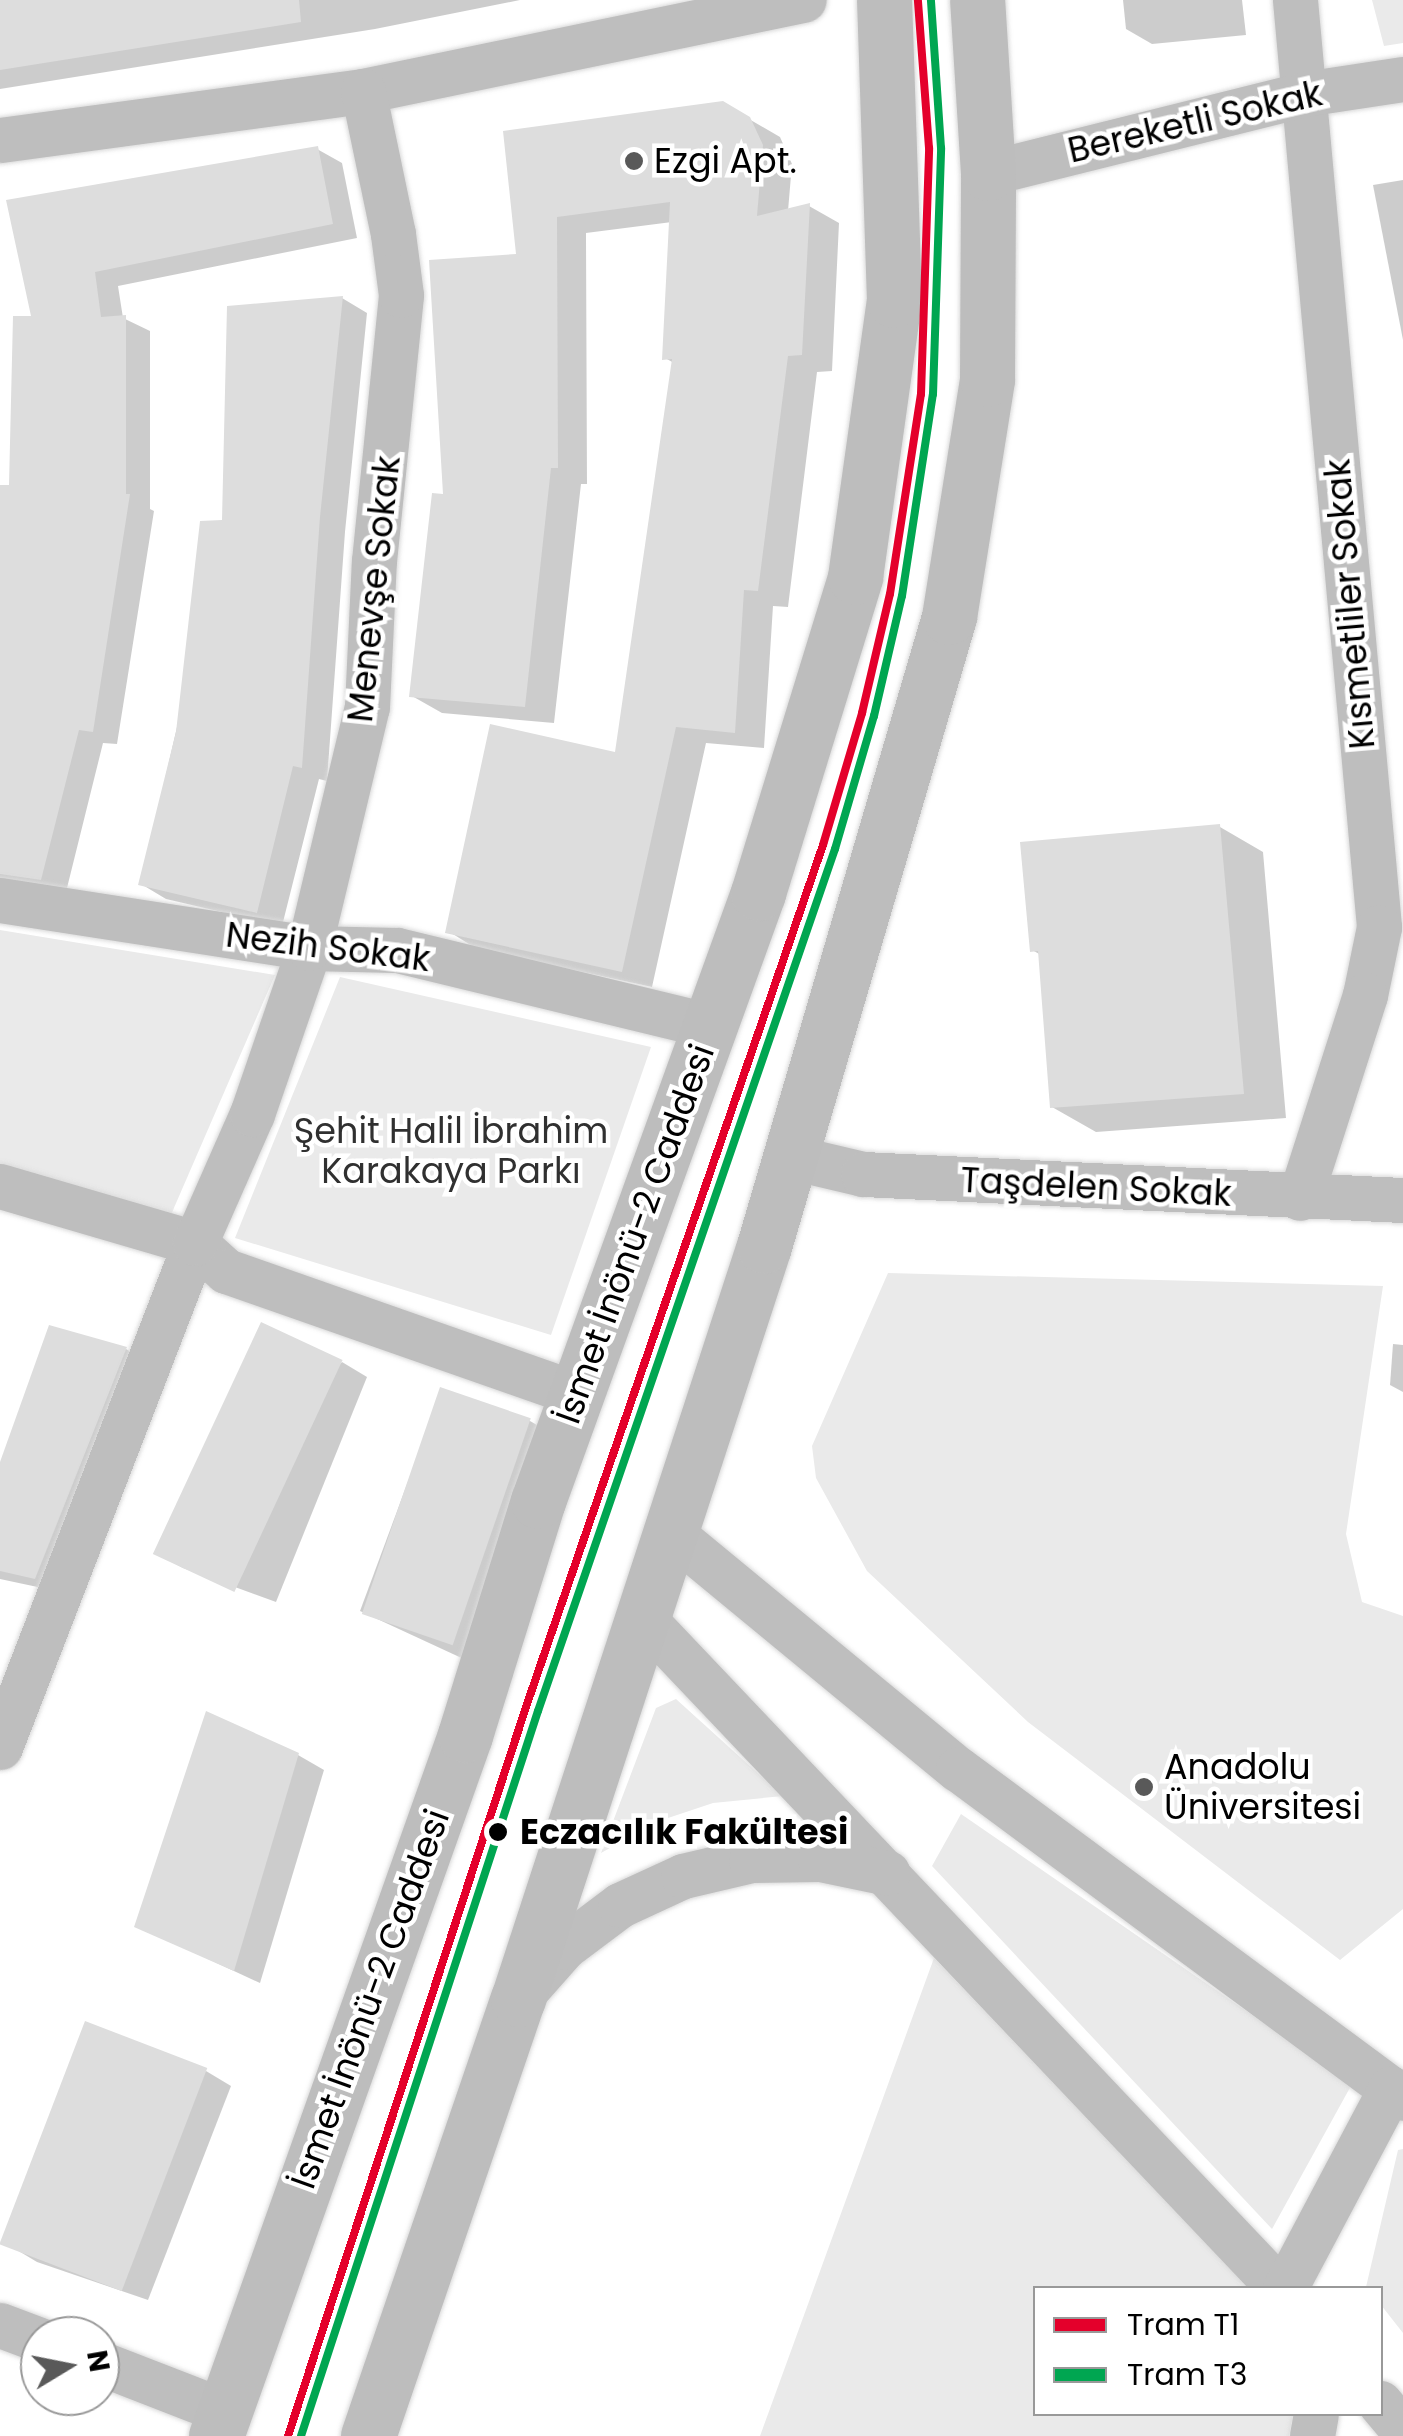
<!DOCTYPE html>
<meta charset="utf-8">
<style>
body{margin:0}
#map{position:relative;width:1403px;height:2436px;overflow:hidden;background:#fff;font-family:Poppins,sans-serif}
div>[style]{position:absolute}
.green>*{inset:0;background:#eaeaea}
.shadow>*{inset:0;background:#0003}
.building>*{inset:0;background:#ddd;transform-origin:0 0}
.roads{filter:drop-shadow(0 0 2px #dbdbdb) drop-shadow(0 0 2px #dbdbdb)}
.minor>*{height:45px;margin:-22.5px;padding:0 22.5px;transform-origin:22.5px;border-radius:22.5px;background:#bebebe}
.primary>*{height:55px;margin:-27.5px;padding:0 27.5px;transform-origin:27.5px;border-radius:27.5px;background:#bdbdbd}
.tram-1>*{height:8px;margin:-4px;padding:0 4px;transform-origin:4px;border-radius:4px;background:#e4002b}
.tram-2>*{height:8px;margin:-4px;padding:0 4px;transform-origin:4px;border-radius:4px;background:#00a651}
.dots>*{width:28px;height:28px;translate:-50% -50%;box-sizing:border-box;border:5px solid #fff;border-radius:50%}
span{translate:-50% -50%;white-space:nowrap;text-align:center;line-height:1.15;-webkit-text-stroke:9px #fff;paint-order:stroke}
.street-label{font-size:35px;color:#000}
.poi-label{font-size:35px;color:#000}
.left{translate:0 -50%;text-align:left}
.park-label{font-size:35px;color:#303030}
.stop-label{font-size:35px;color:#000;font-weight:700}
.legend{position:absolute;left:1033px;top:2286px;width:350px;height:130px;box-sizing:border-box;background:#fff;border:2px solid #999;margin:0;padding:12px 18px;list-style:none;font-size:30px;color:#000}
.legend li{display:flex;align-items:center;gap:20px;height:50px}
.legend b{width:50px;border:2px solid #999}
.north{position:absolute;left:20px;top:2316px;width:100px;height:100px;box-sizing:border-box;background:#fff;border:2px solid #999;border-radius:50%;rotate:80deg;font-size:28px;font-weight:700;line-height:40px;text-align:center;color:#000}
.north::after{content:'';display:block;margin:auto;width:35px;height:45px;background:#595959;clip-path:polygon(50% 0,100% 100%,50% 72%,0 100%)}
</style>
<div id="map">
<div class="green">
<i style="clip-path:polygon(1372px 0,1403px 0,1403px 43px,1384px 46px)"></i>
<i style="clip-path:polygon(0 930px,275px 975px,170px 1217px,0 1185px)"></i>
<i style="clip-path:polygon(340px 977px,651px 1047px,551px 1335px,235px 1238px)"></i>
<i style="clip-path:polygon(888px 1273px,1383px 1286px,1346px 1534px,1362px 1602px,1403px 1616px,1403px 1909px,1340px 1960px,1028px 1722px,867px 1571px,816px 1478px,812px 1446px)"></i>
<i style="clip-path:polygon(676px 1699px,783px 1796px,713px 1803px,656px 1822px,601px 1853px,656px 1708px)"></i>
<i style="clip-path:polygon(961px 1814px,1352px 2084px,1272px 2229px,932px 1866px)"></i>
<i style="clip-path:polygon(934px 1958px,1249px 2288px,1036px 2288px,1036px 2414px,1293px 2414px,1289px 2436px,760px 2436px)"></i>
<i style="clip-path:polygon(1403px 2149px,1403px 2333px,1381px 2305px,1380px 2288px,1366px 2287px,1398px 2150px)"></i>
</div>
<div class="shadow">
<i style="clip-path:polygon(0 0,520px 0,375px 29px,0 89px)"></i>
<i style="clip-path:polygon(1123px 0,1242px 0,1246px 35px,1152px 44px,1126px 29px)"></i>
<i style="clip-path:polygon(723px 104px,780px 137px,792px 164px,788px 211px,809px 206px,839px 223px,832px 371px,817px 372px,788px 607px,773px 606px,764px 748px,706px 743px,652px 987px,477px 949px,448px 931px,617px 755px,674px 363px,665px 358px,672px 222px,586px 233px,587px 484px,581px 484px,554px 723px,442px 713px,412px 696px,445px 497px,519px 256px,506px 134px)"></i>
<i style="clip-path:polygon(317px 149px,342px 163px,357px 238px,118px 286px,123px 318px,150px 331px,150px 509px,154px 511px,117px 744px,103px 743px,66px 892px,0 882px,0 487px,11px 488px,34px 318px,9px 202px)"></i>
<i style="clip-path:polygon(1403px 180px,1403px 340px,1373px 185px)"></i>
<i style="clip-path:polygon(342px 298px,367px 313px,345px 532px,327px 781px,319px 779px,282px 926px,166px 899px,141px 884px,224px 522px)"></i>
<i style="clip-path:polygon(1220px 827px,1263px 852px,1286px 1118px,1096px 1132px,1052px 1107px,1041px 955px,1032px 950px)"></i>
<i style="clip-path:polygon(1393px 1344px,1403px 1345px,1403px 1392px,1390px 1385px)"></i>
<i style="clip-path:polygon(126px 1349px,151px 1364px,61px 1592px,0 1579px,0 1469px)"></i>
<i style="clip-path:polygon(342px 1362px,367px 1377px,276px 1602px,183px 1568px,157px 1554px)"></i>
<i style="clip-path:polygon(442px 1390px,530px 1421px,556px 1436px,468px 1661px,360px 1611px)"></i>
<i style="clip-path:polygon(298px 1755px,324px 1770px,260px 1983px,137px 1926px)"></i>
<i style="clip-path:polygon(206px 2071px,231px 2086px,148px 2300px,37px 2262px,12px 2247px)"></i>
</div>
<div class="building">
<i style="clip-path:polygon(0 0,299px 0,301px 22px,0 70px)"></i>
<i style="clip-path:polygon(723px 101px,750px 117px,763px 145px,757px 216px,810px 203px,802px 355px,788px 356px,758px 591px,744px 590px,735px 733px,676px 727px,622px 972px,445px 933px,490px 724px,615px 752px,672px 359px,662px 360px,670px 202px,557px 217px,558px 468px,551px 468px,525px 707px,409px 697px,432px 493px,443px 494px,429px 260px,516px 254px,503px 131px)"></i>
<i style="clip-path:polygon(318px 146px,333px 224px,95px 272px,101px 317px,126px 315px,126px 494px,130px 494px,93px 732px,79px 730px,41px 880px,0 874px,0 485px,9px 485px,13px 316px,31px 316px,6px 200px)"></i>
<i style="clip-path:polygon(343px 296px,320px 517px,302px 768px,293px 766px,257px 913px,138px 885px,176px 732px,200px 521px,222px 520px,227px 306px)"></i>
<i style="clip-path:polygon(1220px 824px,1244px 1094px,1050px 1108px,1038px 951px,1030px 952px,1020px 842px)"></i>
<i style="left:261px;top:1322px;width:90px;height:256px;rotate:25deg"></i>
<i style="clip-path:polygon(49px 1325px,127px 1347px,35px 1579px,0 1571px,0 1462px)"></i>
<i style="left:440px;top:1387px;width:96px;height:240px;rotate:19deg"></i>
<i style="clip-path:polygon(206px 1711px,299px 1753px,234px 1971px,134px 1927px)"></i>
<i style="left:85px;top:2021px;width:131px;height:239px;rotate:21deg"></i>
</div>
<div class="roads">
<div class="minor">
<i style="left:1295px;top:0;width:931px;rotate:84.82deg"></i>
<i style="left:1379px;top:927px;width:69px;rotate:101.6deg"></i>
<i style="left:1365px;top:995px;width:213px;rotate:107.8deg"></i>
<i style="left:0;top:140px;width:366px;rotate:-7.7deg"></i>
<i style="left:363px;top:91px;width:450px;rotate:-11.7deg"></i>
<i style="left:988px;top:173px;width:326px;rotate:-14deg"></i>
<i style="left:1304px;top:94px;width:100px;rotate:-8.6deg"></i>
<i style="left:0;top:900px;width:313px;rotate:8.8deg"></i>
<i style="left:309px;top:948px;width:88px;rotate:1.3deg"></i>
<i style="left:397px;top:950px;width:322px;rotate:13.6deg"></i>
<i style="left:791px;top:1157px;width:74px;rotate:13.3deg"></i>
<i style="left:863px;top:1174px;width:541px;rotate:2.76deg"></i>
<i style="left:0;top:1186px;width:203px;rotate:16.3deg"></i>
<i style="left:195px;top:1243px;width:42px;rotate:42.1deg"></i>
<i style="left:226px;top:1271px;width:372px;rotate:19.3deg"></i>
<i style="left:670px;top:1532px;width:373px;rotate:39.5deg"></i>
<i style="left:958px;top:1769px;width:553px;rotate:36.48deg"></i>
<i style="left:642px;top:1617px;width:925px;rotate:46.49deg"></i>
<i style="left:0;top:1747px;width:540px;rotate:-68.85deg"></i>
<i style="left:195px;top:1243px;width:141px;rotate:-66.2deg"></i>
<i style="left:252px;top:1114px;width:176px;rotate:-71deg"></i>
<i style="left:309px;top:948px;width:248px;rotate:-76.5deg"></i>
<i style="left:367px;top:707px;width:146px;rotate:-87.3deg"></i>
<i style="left:374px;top:561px;width:267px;rotate:-84.2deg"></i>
<i style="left:401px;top:295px;width:62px;rotate:-97.5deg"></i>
<i style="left:393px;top:234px;width:146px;rotate:-101.8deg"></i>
<i style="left:526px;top:1990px;width:57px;rotate:-48.5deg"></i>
<i style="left:564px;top:1947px;width:70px;rotate:-36.9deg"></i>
<i style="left:620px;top:1905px;width:69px;rotate:-24.7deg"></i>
<i style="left:683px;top:1876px;width:70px;rotate:-13.2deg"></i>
<i style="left:751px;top:1860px;width:69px;rotate:-0.8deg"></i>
<i style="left:820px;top:1859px;width:69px;rotate:11.6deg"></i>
<i style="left:1285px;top:2288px;width:226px;rotate:-62.1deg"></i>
<i style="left:0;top:2325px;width:43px;rotate:20.6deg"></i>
<i style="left:100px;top:2363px;width:133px;rotate:21.2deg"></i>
<i style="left:1380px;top:2403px;width:35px;rotate:50deg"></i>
<i style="left:1312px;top:2436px;width:22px;rotate:-80deg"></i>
</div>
<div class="primary">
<i style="left:216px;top:2436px;width:744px;rotate:-70.44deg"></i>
<i style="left:465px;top:1735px;width:245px;rotate:-72.7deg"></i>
<i style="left:538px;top:1501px;width:647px;rotate:-70.11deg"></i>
<i style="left:758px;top:893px;width:331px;rotate:-72.9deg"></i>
<i style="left:855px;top:577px;width:280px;rotate:-82deg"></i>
<i style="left:894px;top:300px;width:300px;rotate:-91.9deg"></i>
<i style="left:368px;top:2436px;width:462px;rotate:-71.1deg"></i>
<i style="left:518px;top:1999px;width:792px;rotate:-71.91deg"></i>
<i style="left:764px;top:1246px;width:656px;rotate:-73.61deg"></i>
<i style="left:949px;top:617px;width:241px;rotate:-80.9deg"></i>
<i style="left:987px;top:379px;width:206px;rotate:-89.7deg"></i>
<i style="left:988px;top:173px;width:173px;rotate:-93.6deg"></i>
</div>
</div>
<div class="tram-1">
<i style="left:288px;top:2436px;width:767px;rotate:-71.92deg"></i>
<i style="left:526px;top:1707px;width:912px;rotate:-70.99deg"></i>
<i style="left:823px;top:845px;width:138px;rotate:-73.5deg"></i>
<i style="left:862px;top:713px;width:122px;rotate:-76.8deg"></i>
<i style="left:890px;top:594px;width:202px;rotate:-81.2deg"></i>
<i style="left:921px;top:394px;width:246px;rotate:-88.1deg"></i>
<i style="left:929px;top:148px;width:148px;rotate:-94.3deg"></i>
</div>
<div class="tram-2">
<i style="left:301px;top:2436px;width:763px;rotate:-71.9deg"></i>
<i style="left:538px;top:1711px;width:912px;rotate:-70.99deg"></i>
<i style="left:835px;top:849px;width:139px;rotate:-73.7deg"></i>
<i style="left:874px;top:716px;width:123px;rotate:-76.9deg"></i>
<i style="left:902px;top:596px;width:204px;rotate:-81.3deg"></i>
<i style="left:933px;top:394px;width:246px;rotate:-88.1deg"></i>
<i style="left:941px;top:148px;width:148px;rotate:-93.9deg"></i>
</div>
<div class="dots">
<i style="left:634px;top:161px;background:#595959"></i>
<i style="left:1144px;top:1787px;background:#595959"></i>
<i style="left:498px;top:1832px;background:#000"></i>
</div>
<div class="street-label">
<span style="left:1195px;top:122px;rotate:-13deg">Bereketli Sokak</span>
<span style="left:374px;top:589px;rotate:-84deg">Menevşe Sokak</span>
<span style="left:1350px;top:604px;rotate:-95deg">Kısmetliler Sokak</span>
<span style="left:328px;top:947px;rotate:7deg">Nezih Sokak</span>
<span style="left:1096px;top:1187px;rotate:3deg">Taşdelen Sokak</span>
<span style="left:635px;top:1234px;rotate:-70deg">İsmet İnönü-2 Caddesi</span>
<span style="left:370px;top:1999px;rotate:-70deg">İsmet İnönü-2 Caddesi</span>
</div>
<div class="poi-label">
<span class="left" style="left:654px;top:161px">Ezgi Apt.</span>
<span class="left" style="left:1164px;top:1787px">Anadolu<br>Üniversitesi</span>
</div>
<div class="park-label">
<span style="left:451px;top:1151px">Şehit Halil İbrahim<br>Karakaya Parkı</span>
</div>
<div class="stop-label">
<span class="left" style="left:520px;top:1832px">Eczacılık Fakültesi</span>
</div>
<ul class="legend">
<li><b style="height:12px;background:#e4002b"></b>Tram T1</li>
<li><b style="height:12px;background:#00a651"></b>Tram T3</li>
</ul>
<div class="north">N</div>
</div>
